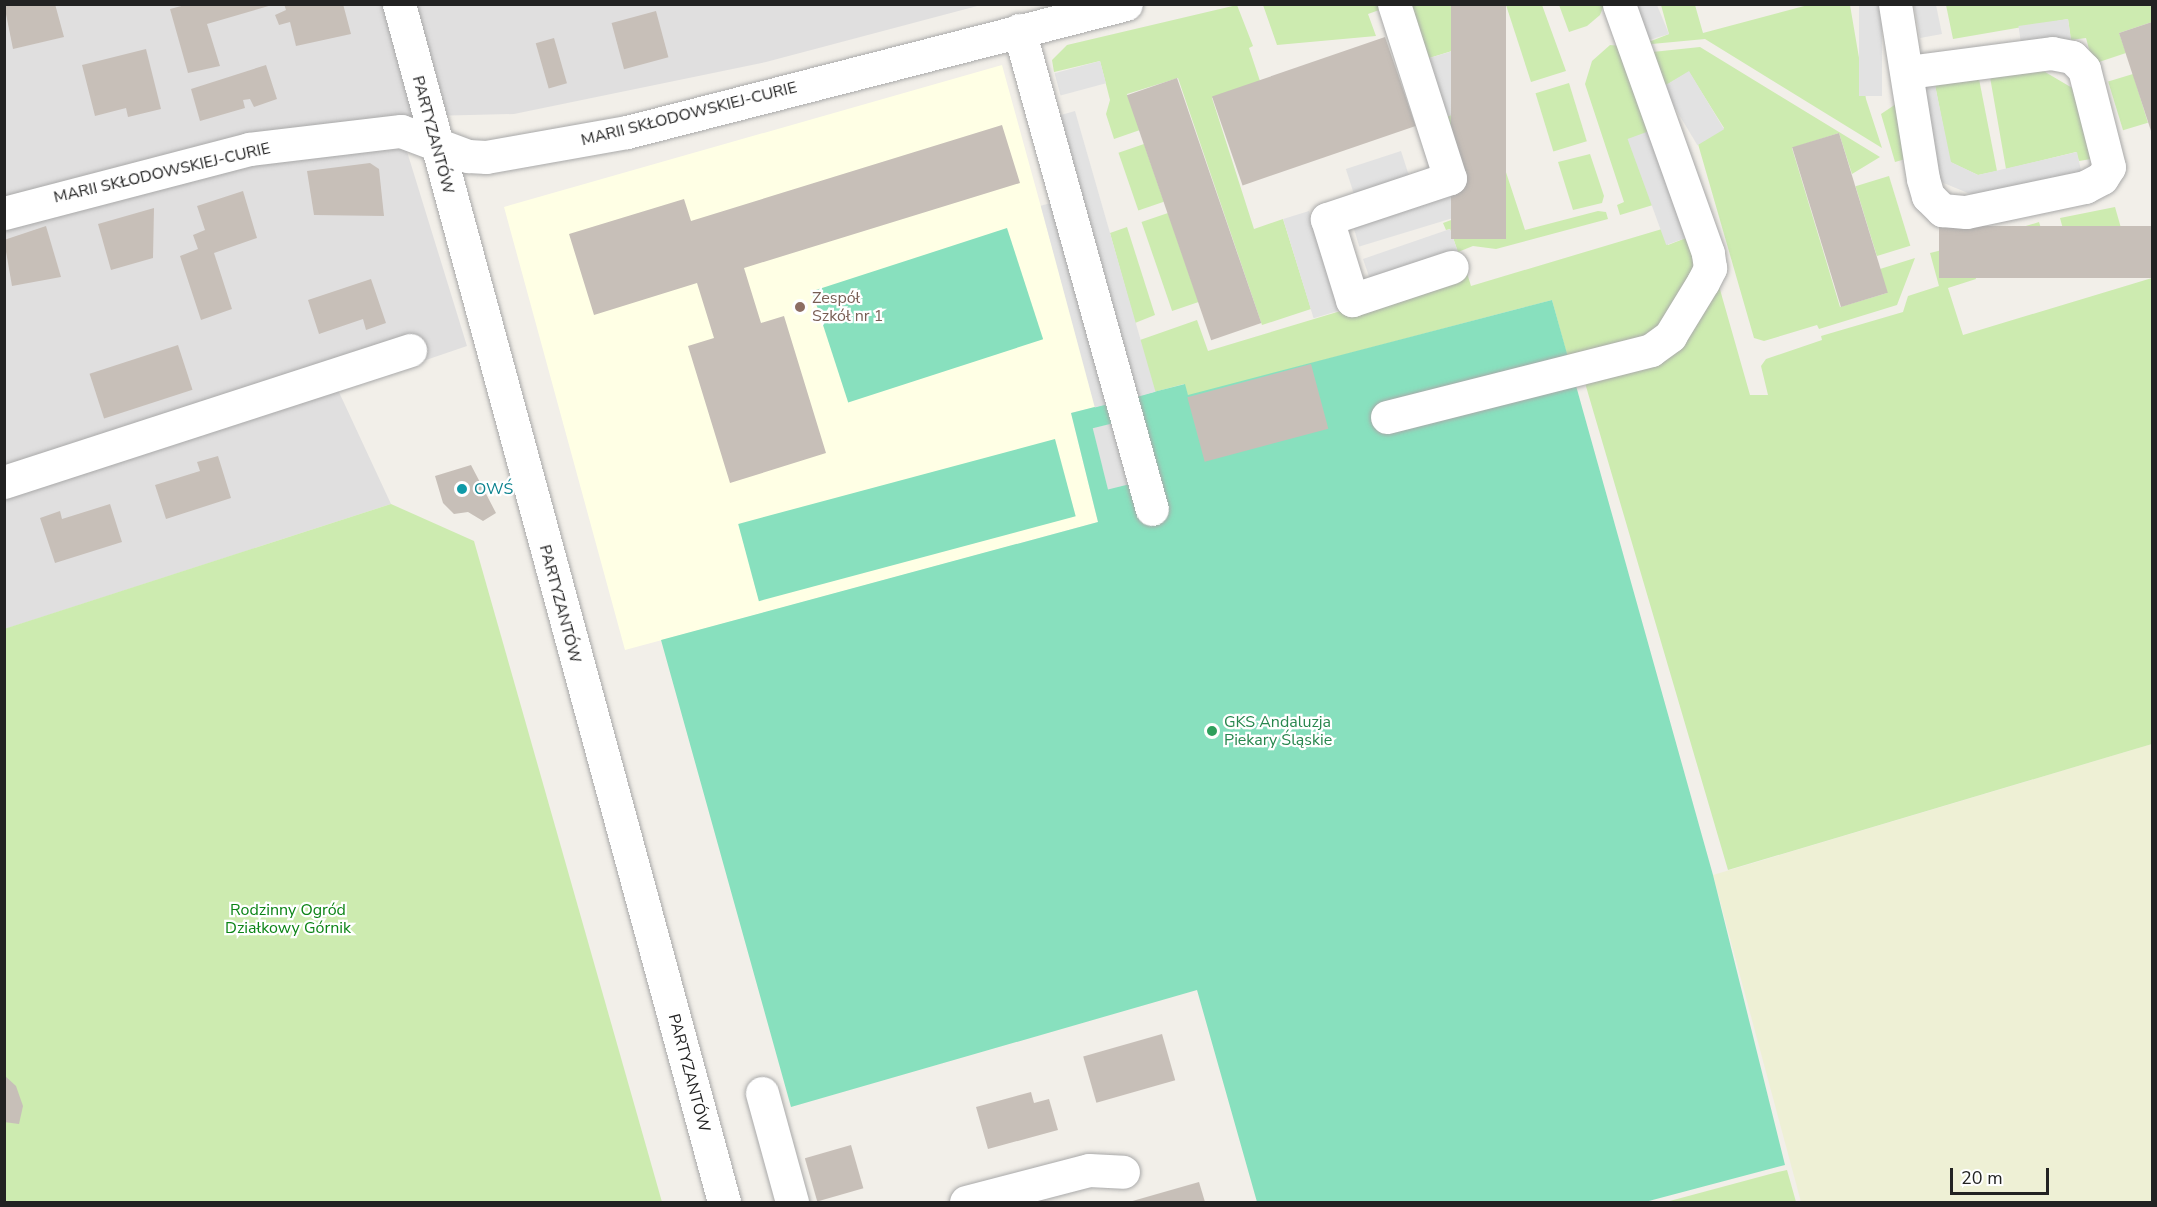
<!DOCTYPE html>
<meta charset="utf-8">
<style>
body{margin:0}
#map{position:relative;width:2157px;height:1207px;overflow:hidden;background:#f2efe9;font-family:"Nunito Sans",sans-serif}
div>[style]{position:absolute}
.residential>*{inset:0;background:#e0dfdf}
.education>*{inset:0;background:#ffffe5}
.farmland>*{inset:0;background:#eef0d5}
.grass>*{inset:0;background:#cdebb0;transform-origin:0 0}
.pitch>*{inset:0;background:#88e0be;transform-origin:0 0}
.parking>*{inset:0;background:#e2e2e2;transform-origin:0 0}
.building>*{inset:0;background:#c7bfb8;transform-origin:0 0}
.roads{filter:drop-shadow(0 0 2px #a9a9a9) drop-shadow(0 0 2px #a9a9a9)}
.minor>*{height:33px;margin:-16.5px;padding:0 16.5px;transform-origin:16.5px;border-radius:16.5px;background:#fff}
.dots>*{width:16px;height:16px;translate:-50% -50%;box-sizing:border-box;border:3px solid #fff;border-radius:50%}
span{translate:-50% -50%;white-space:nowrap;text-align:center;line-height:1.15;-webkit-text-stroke:4.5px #fff;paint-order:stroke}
.street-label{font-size:16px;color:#222}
.education-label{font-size:16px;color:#785e54}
.left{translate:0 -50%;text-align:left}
.culture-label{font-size:16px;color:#0d838f}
.leisure-label{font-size:16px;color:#27864d}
.park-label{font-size:16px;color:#0c8416}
.frame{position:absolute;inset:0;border:6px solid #222;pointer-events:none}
.scale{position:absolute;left:1950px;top:1168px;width:99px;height:27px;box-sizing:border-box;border:3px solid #222;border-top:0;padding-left:8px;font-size:18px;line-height:21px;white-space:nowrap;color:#222;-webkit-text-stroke:4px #fff;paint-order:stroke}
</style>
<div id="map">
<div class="residential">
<i style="clip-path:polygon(4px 5px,981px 5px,766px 62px,514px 114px,429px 116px,405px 145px,467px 346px,338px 390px,391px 504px,5px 629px)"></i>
</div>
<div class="education">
<i style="clip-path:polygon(1002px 65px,1096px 407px,1071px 413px,1098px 522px,625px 650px,504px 207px)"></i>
</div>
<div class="farmland">
<i style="clip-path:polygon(2152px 744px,2152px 1202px,1801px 1202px,1713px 875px)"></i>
</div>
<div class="grass">
<i style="clip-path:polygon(1380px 4px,1382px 9px,1368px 14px,1376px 36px,1277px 45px,1263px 5px)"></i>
<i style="clip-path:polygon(1237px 5px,1253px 46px,1249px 48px,1260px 81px,1212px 98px,1254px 229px,1283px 219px,1311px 309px,1262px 325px,1178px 78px,1127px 94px,1140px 130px,1114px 139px,1106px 114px,1110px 100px,1100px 61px,1054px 72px,1052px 60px,1067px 45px)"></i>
<i style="clip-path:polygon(1409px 5px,1451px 5px,1525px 230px,1598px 211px,1606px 212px,1608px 219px,1496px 249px,1473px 246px,1458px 252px,1450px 229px,1446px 230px,1443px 223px,1476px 211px,1445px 117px,1474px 107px,1455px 50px,1426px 59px)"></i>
<i style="clip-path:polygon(1506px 5px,1542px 5px,1566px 71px,1531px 82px)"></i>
<i style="clip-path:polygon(1559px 5px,1604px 5px,1600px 15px,1587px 26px,1569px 32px)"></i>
<i style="clip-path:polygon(1661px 5px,1695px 5px,1703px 33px,1808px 5px,1850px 5px,1866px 99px,1882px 148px,1705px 39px,1641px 45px,1669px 34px)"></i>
<i style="clip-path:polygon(1946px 5px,2152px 5px,2152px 22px,2119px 33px,2126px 53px,2093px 64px,2086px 38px,2071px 40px,2068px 19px,1953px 39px)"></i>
<i style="clip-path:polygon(1610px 45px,1622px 46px,1654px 129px,1632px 147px,1653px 205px,1620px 215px,1617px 205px,1624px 202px,1585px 84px,1592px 61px)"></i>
<i style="clip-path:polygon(1700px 47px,1880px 157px,1852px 174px,1839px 133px,1792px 148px,1840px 307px,1887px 293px,1880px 269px,1915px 258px,1897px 305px,1819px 329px,1817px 325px,1764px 341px,1754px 338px,1698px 144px,1724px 128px,1689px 72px,1663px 87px,1643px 53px)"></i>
<i style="clip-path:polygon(2040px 69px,2074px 89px,2091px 159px,2079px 161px,2076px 152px,2006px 169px,1990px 77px)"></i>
<i style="left:2133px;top:74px;width:51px;height:26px;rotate:73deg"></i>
<i style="clip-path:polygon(1979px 79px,1997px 171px,1978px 175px,1950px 162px,1935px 85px)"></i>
<i style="left:1569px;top:83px;width:61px;height:35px;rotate:73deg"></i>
<i style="clip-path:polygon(1899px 102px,1909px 158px,1895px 162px,1881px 114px)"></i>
<i style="left:1144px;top:144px;width:61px;height:27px;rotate:71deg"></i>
<i style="clip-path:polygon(1590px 154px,1604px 196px,1602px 203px,1573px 210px,1558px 162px)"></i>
<i style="left:1889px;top:176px;width:73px;height:35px;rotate:73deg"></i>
<i style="clip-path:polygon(2115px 207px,2123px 235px,2069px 251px,2060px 218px)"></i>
<i style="left:1168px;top:213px;width:94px;height:28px;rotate:71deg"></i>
<i style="left:2039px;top:222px;width:37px;height:55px;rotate:73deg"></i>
<i style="clip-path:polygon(1127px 227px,1155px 315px,1135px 323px,1110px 233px)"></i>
<i style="clip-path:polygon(1662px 229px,1668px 245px,1691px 236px,1698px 257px,1663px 331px,1569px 362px,1552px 300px,1188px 396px,1184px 384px,1154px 392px,1140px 340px,1197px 320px,1208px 351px,1467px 273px,1471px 286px)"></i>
<i style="clip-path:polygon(1966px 244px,1976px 279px,1948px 288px,1963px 335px,2152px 278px,2152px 744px,1728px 870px,1585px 383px,1717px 279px,1750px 395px,1768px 395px,1761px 366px,1766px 359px,1822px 340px,1821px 336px,1903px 312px,1908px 296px,1939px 286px,1930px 253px)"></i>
<i style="clip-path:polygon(391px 504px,474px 541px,662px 1202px,5px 1202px,4px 629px)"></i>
<i style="clip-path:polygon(1787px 1170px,1796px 1202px,1666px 1202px,1774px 1173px)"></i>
</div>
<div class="pitch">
<i style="left:1007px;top:228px;width:117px;height:205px;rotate:72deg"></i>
<i style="clip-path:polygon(1552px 300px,1713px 875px,1785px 1165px,1645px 1202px,1257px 1202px,1197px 990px,791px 1107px,661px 640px,1098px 522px,1071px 413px,1185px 384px,1188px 395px)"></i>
<i style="left:1055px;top:439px;width:80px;height:328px;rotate:75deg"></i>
</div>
<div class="parking">
<i style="clip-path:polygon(1625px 5px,1657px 5px,1669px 34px,1639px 43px)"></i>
<i style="left:1859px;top:5px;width:23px;height:91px"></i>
<i style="clip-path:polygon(1914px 5px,1936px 5px,1942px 34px,1920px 38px)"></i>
<i style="left:2068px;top:19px;width:21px;height:50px;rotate:82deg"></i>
<i style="left:1456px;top:50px;width:61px;height:31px;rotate:73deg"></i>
<i style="left:1100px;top:61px;width:23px;height:47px;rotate:75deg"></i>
<i style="left:1689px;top:71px;width:68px;height:31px;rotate:59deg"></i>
<i style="clip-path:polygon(1935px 85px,1951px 162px,1978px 175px,2077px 152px,2082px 175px,1980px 198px,1934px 179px,1917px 88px)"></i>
<i style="left:1075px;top:111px;width:292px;height:22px;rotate:74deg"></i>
<i style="left:1652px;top:130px;width:113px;height:26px;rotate:70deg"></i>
<i style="left:1401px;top:151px;width:28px;height:58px;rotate:72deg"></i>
<i style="left:1469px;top:188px;width:24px;height:122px;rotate:73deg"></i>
<i style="left:1062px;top:200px;width:209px;height:22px;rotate:75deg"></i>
<i style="left:1309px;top:211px;width:104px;height:27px;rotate:73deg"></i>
<i style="left:1450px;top:229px;width:24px;height:92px;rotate:71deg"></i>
<i style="left:1118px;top:422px;width:63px;height:26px;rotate:76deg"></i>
</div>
<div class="building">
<i style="clip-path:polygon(4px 4px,55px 4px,64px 37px,13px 49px)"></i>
<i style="clip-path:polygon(189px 4px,272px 4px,272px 5px,207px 24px,220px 66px,188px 73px,170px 9px)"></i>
<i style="clip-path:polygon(284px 4px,343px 4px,351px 34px,296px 46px,290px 22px,279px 25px,275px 15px,286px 10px)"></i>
<i style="left:1451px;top:4px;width:55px;height:235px"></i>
<i style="left:656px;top:11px;width:48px;height:46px;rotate:75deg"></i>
<i style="clip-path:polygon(2152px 22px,2152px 134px,2119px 33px)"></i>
<i style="left:1385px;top:37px;width:94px;height:183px;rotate:71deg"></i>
<i style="left:554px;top:38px;width:47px;height:19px;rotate:74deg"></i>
<i style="clip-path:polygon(146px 49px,161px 109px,128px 117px,126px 108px,95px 116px,82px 65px)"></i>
<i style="clip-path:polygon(266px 65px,277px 99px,254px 107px,250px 99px,243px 100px,245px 108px,200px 121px,191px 89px)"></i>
<i style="left:1177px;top:78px;width:259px;height:53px;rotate:71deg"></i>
<i style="clip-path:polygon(1002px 125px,1020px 183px,744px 268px,761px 323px,784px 316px,826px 453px,730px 483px,688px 346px,714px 338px,697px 283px,594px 315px,569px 234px,684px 199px,691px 221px)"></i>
<i style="left:1839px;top:133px;width:167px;height:49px;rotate:73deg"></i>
<i style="clip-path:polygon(370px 163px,379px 169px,384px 216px,314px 215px,307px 171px)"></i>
<i style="clip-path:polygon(243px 191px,257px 238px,214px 253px,232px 309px,201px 320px,180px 256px,198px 249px,193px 235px,205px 230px,197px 206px)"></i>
<i style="clip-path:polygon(154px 208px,153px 258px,111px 270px,98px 224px)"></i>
<i style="clip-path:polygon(46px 226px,61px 277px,12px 286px,4px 240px)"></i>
<i style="left:2152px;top:226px;width:52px;height:213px;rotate:90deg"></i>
<i style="clip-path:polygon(371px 279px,386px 323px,366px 330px,363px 319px,319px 334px,308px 300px)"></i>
<i style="left:178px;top:345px;width:47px;height:93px;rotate:72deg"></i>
<i style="left:1311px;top:364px;width:67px;height:128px;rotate:75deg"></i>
<i style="clip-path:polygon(218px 456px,231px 498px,166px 519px,155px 485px,200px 471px,197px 462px)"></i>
<i style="clip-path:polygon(471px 465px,496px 513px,483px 521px,468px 512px,454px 514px,443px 503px,435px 476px)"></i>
<i style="clip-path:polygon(110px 504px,122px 542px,55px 563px,40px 518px,60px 511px,62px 519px)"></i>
<i style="left:1162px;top:1034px;width:48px;height:82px;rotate:74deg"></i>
<i style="clip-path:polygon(4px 1075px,16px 1086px,23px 1106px,19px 1124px,4px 1122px)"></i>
<i style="clip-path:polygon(1031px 1092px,1034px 1103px,1049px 1099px,1058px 1130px,988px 1149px,976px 1107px)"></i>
<i style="left:851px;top:1145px;width:45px;height:48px;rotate:74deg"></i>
<i style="clip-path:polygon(1199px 1182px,1205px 1202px,1129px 1202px)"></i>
</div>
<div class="roads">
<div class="minor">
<i style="left:399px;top:4px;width:1241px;rotate:74.82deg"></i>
<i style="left:1394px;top:4px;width:183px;rotate:72.2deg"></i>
<i style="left:1450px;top:178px;width:130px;rotate:161.6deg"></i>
<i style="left:1327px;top:219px;width:85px;rotate:72.8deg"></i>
<i style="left:1352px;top:300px;width:105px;rotate:-18.3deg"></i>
<i style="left:1895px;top:4px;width:177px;rotate:80.9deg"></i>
<i style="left:1923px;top:179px;width:18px;rotate:74deg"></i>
<i style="left:1928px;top:196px;width:20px;rotate:45deg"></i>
<i style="left:1942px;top:210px;width:24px;rotate:5deg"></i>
<i style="left:1966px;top:212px;width:122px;rotate:-11.9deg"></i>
<i style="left:2085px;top:187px;width:19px;rotate:-28deg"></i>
<i style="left:2102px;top:178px;width:13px;rotate:-58deg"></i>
<i style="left:2109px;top:167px;width:101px;rotate:-104.3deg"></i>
<i style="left:2084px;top:69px;width:17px;rotate:-135deg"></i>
<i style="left:2072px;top:57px;width:20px;rotate:-169deg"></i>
<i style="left:2052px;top:53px;width:146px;rotate:172.5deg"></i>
<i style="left:1019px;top:30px;width:497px;rotate:74.5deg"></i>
<i style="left:4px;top:213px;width:253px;rotate:-14.6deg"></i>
<i style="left:249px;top:149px;width:153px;rotate:-6.8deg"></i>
<i style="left:401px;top:131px;width:72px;rotate:20.5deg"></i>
<i style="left:468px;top:156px;width:18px;rotate:3deg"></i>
<i style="left:486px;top:157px;width:143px;rotate:-10.1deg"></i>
<i style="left:627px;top:132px;width:515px;rotate:-14.39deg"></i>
<i style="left:1387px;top:417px;width:272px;rotate:-14.2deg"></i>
<i style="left:1651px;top:350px;width:24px;rotate:-36deg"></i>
<i style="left:1670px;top:336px;width:63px;rotate:-58.6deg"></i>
<i style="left:1703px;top:282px;width:16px;rotate:-63deg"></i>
<i style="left:1710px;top:268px;width:15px;rotate:-98deg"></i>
<i style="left:1708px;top:253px;width:264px;rotate:-109.7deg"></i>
<i style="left:4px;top:482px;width:427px;rotate:-18deg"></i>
<i style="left:762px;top:1093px;width:113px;rotate:74.6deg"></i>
<i style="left:966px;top:1202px;width:127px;rotate:-14.6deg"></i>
<i style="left:1089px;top:1170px;width:34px;rotate:3deg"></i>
</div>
</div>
<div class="dots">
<i style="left:800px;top:307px;background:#8d6e63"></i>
<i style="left:462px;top:489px;background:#0f9aa8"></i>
<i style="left:1212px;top:731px;background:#2e9e5b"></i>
</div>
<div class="street-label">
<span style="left:689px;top:114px;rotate:-14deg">MARII SKŁODOWSKIEJ-CURIE</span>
<span style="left:433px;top:135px;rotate:75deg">PARTYZANTÓW</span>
<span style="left:162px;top:173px;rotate:-13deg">MARII SKŁODOWSKIEJ-CURIE</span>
<span style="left:560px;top:604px;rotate:75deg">PARTYZANTÓW</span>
<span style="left:689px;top:1073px;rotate:75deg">PARTYZANTÓW</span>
</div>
<div class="education-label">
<span class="left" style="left:812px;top:307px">Zespół<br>Szkół nr 1</span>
</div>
<div class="culture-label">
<span class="left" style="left:474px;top:489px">OWŚ</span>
</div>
<div class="leisure-label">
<span class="left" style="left:1224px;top:731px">GKS Andaluzja<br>Piekary Śląskie</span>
</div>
<div class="park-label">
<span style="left:288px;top:919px">Rodzinny Ogród<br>Działkowy Górnik</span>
</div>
<div class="frame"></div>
<div class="scale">20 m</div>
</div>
